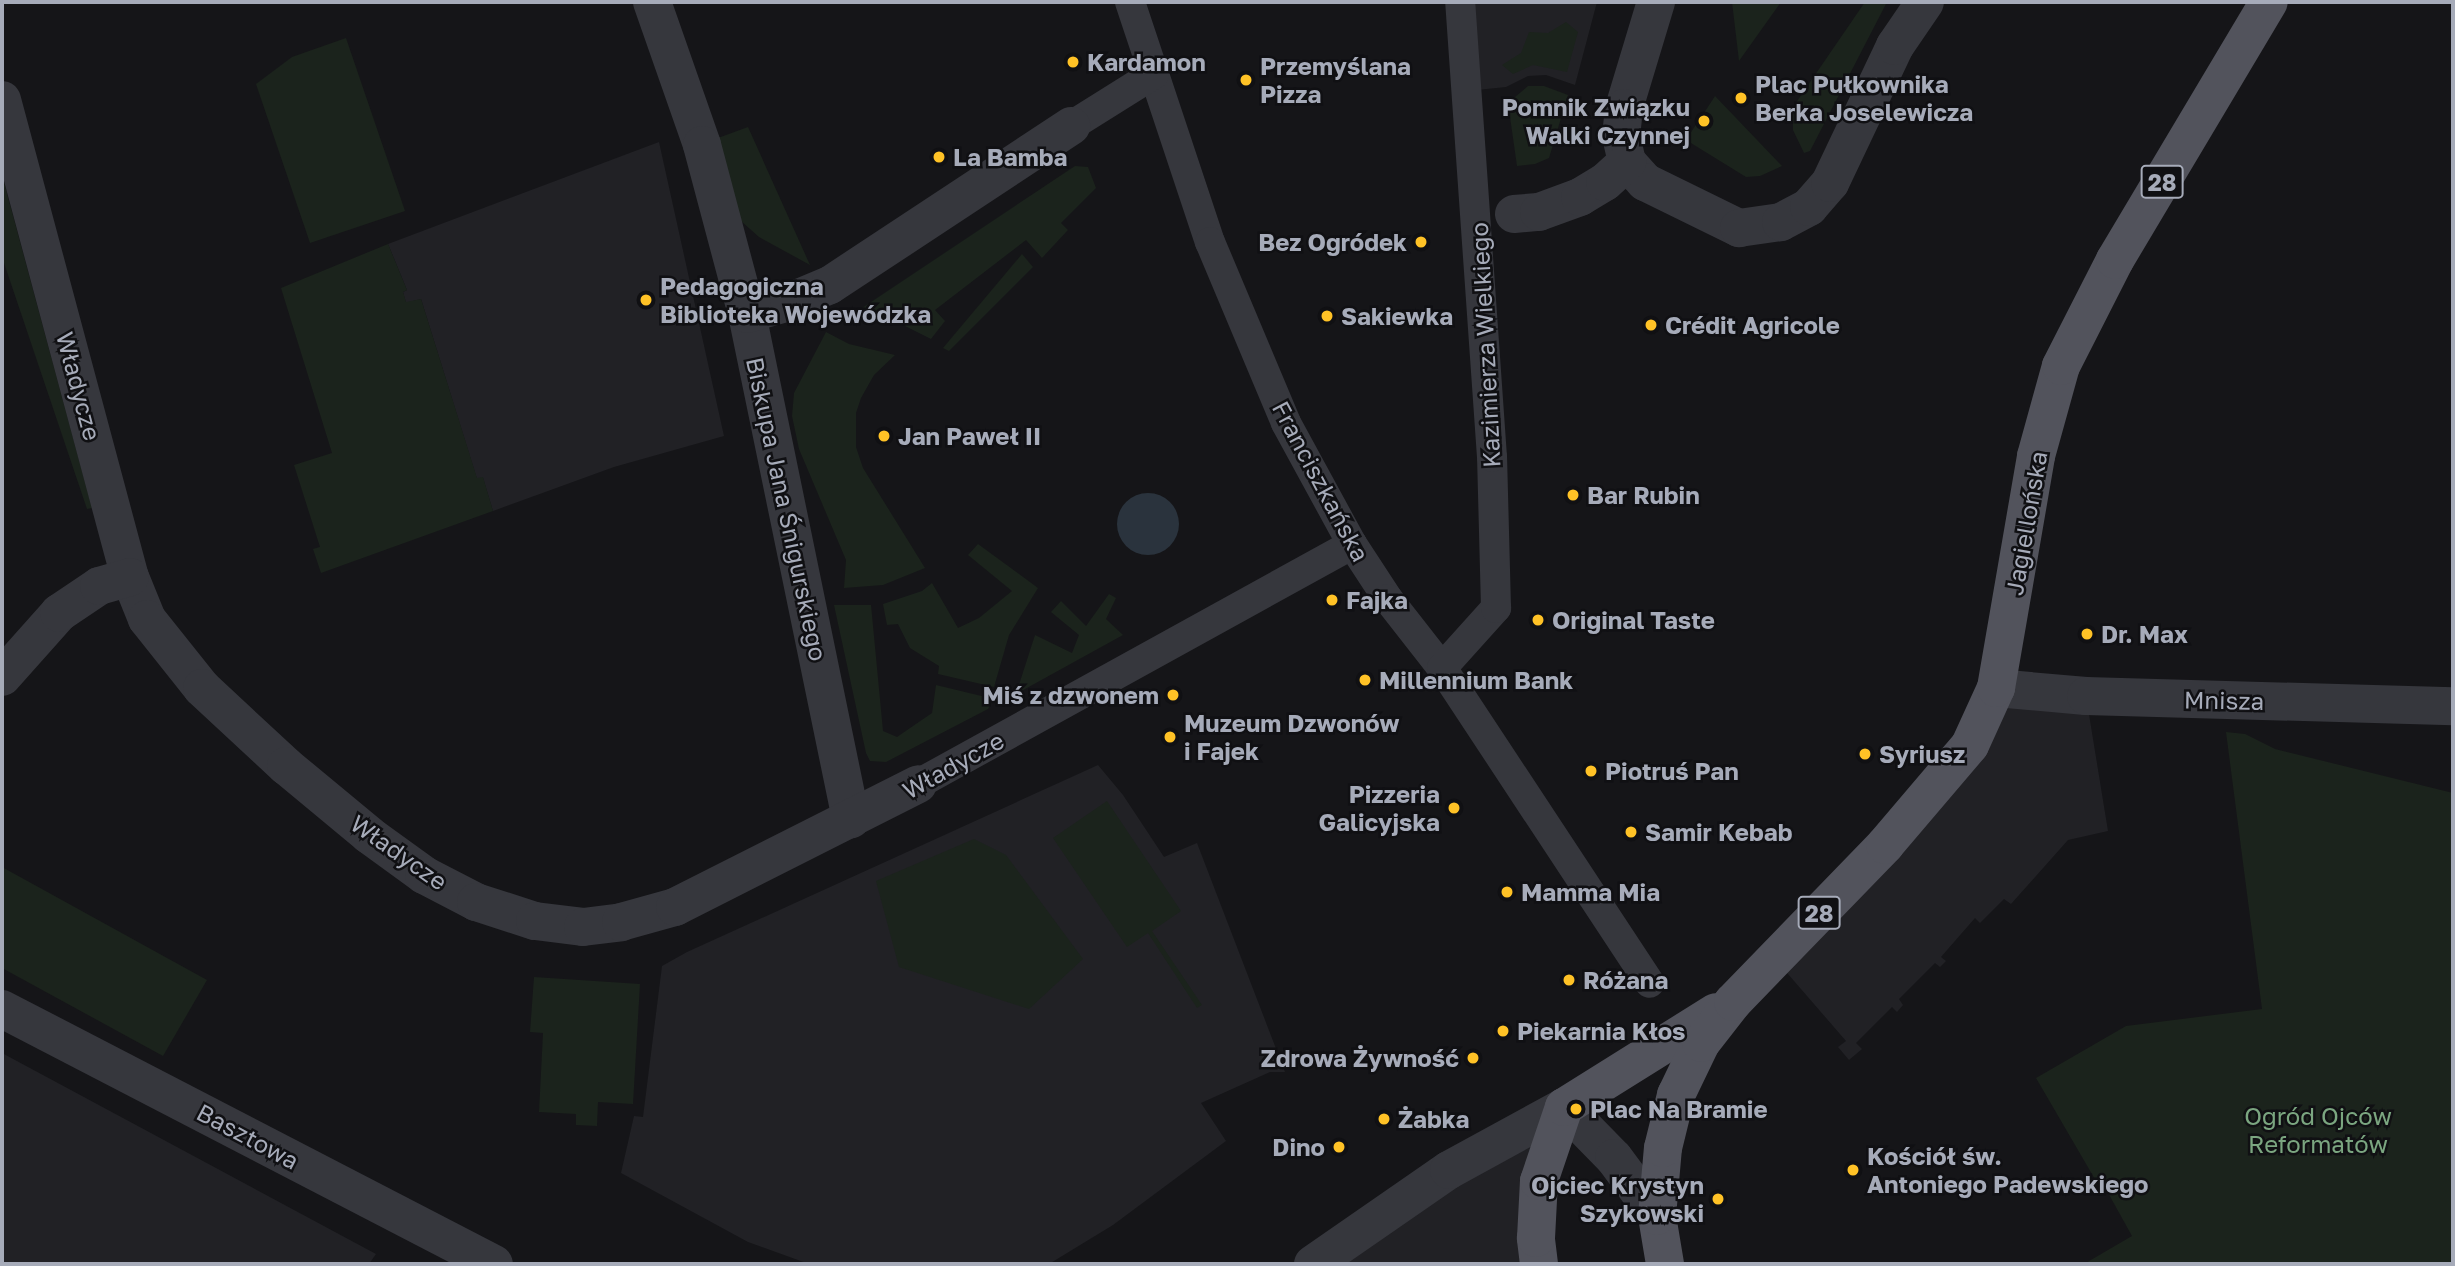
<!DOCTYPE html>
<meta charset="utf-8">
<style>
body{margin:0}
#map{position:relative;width:2455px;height:1266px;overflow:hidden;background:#151518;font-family:"Golos Text",sans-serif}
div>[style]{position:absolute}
.built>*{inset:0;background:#212125}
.green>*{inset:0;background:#1b231c}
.water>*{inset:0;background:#2a333d}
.round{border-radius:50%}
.pedestrian>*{height:30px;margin:-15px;padding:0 15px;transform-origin:15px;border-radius:15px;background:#36373d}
.minor>*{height:38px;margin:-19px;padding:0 19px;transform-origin:19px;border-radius:19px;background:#36373d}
.tertiary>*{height:38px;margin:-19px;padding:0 19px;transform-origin:19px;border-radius:19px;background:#36373d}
.primary>*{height:38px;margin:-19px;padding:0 19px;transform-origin:19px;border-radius:19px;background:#52535c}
.dots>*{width:19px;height:19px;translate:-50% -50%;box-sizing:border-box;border:4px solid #101013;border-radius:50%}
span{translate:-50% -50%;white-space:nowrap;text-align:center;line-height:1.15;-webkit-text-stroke:5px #101013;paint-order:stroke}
.shield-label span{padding:2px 5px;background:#101013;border:2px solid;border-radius:5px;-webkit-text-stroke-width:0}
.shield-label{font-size:23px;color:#a6abb9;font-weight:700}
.poi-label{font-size:24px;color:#a6abb9;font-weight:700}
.left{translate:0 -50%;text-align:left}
.right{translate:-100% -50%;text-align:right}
.street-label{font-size:24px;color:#a6abb9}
.park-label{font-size:24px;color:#7ba680}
.frame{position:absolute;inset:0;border:4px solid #a6abb9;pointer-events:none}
</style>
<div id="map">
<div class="built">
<i style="clip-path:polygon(1460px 2px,1597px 2px,1575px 85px,1546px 75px,1528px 76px,1506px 87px,1467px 91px)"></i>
<i style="clip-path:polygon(659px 142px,724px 436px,614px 467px,493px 511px,483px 478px,477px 479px,421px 299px,406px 303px,403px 292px,407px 290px,388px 244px)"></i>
<i style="clip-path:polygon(1996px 688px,2086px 696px,2108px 831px,2068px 840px,2011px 904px,2004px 899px,1980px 923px,1975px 918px,1941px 957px,1946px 961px,1940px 967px,1935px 963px,1899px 999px,1903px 1005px,1897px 1012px,1892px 1007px,1856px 1043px,1862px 1049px,1849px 1060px,1838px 1047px,1846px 1041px,1775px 959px)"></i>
<i style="clip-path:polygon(1098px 765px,1123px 795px,1164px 857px,1197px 843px,1285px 1072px,1270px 1072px,1201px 1103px,1226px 1141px,1113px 1225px,1049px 1264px,809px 1264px,748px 1242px,621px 1173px,634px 1116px,643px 1117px,662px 966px,687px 952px)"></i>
<i style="clip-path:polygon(2px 1053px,376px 1254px,369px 1264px,2px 1264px)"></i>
<i style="clip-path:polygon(1564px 1107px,1539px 1264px,1313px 1264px)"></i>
</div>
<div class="green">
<i style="clip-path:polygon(1732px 2px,1781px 2px,1739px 61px)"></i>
<i style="clip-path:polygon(1865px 2px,1887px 2px,1810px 151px,1804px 153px,1793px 130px,1793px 107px)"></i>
<i style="clip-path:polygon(1566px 22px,1578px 32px,1567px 72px,1533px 65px,1513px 74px,1502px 65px,1521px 53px,1529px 32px,1548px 33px)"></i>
<i style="clip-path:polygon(346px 38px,405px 211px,310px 243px,256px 84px,292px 57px)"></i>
<i style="clip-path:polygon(1528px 86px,1544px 86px,1568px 95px,1549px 158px,1535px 164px,1517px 166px,1508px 103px)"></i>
<i style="clip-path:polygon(1715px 96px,1782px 166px,1760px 176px,1746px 177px,1686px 140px,1697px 123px,1707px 129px,1713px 119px,1704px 113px)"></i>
<i style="clip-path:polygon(748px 127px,810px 265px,759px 237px,741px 221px,718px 138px)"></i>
<i style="clip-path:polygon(1075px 166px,1088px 167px,1096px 188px,1061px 223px,1068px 230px,1042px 258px,1026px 240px,935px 310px,945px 321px,931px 339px,901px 324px,856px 312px)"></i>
<i style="clip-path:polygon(2px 175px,92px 508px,87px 509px,2px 257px)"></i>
<i style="clip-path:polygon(388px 244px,407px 290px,403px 292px,406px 302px,421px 299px,477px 478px,483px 477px,493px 511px,321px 573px,313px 549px,320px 547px,294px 465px,332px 453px,281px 288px)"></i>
<i style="clip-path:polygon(1022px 254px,1033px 267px,949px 351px,943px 348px)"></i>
<i style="clip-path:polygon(826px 332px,849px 344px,895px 355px,874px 375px,861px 398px,856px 413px,856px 447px,863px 468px,925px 568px,883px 585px,844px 588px,846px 560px,799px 449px,792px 416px,794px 393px)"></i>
<i style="clip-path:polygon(978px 544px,1038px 588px,1009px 635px,994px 687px,938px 674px,939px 666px,910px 648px,898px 624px,887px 625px,883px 604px,922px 591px,932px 583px,958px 628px,979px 618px,1012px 591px,968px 555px)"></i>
<i style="clip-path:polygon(1109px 594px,1116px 598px,1106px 619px,1123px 635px,1016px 694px,1035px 635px,1072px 653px,1079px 635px,1051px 612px,1061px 601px,1086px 626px)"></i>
<i style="clip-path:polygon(834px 605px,871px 605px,883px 731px,897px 737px,932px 713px,936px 685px,994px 699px,988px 709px,886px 762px,870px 761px,866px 753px)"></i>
<i style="clip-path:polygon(2226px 732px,2245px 734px,2275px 749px,2453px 793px,2453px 1264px,2084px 1264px,2132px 1236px,2107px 1191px,2103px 1193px,2036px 1078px,2126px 1026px,2262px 1009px)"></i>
<i style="clip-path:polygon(1107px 801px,1181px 911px,1152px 931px,1202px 1005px,1197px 1008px,1148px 933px,1127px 947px,1053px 838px)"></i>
<i style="clip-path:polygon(974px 839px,1006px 855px,1083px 959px,1029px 1009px,899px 967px,876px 881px)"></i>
<i style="clip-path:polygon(2px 867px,207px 980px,163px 1056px,2px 968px)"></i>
<i style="clip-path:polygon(534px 977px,640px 984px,633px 1104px,598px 1102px,597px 1126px,576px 1125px,576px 1114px,539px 1112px,543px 1033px,530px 1032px)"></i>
</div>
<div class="water">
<i class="round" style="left:1117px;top:493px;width:62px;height:62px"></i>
</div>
<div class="pedestrian">
<i style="left:1130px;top:2px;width:253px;rotate:71.6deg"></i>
<i style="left:1210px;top:242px;width:196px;rotate:67.2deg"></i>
<i style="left:1286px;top:423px;width:138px;rotate:61.4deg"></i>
<i style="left:1352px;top:544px;width:66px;rotate:56.8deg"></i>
<i style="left:1388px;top:599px;width:88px;rotate:52deg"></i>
<i style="left:1442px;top:668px;width:377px;rotate:56.6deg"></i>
<i style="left:1071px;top:126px;width:98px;rotate:-32.1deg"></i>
<i style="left:1442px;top:668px;width:81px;rotate:-48deg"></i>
<i style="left:1496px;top:608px;width:151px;rotate:-91.5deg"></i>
<i style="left:1492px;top:457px;width:456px;rotate:-94deg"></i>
<i style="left:918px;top:784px;width:496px;rotate:-28.9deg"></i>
</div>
<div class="minor">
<i style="left:652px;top:2px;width:151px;rotate:70.7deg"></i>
<i style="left:702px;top:145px;width:175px;rotate:75.1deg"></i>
<i style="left:747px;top:314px;width:516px;rotate:78.36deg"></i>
<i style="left:1656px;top:2px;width:111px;rotate:106.8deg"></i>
<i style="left:1624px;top:108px;width:28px;rotate:96deg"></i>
<i style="left:1621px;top:136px;width:27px;rotate:77deg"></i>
<i style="left:1627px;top:162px;width:27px;rotate:48deg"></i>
<i style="left:1645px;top:182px;width:105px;rotate:26.1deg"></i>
<i style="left:1739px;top:228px;width:42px;rotate:-8.1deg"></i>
<i style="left:1781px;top:222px;width:32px;rotate:-28deg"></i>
<i style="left:1809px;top:207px;width:32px;rotate:-49deg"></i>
<i style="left:1830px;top:183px;width:152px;rotate:-64.6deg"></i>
<i style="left:1895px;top:46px;width:53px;rotate:-55.7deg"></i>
<i style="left:2px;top:100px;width:494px;rotate:75deg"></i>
<i style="left:130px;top:577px;width:45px;rotate:68deg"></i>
<i style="left:147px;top:619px;width:88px;rotate:51.4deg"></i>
<i style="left:202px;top:688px;width:115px;rotate:42.9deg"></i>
<i style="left:286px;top:766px;width:108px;rotate:39.7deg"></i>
<i style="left:369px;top:835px;width:68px;rotate:36deg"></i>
<i style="left:424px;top:875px;width:59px;rotate:27.4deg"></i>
<i style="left:476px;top:902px;width:62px;rotate:17.9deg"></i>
<i style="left:535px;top:921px;width:48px;rotate:7.1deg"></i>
<i style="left:583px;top:927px;width:38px;rotate:-7deg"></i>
<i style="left:621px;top:922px;width:56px;rotate:-15.5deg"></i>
<i style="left:675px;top:907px;width:272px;rotate:-26.8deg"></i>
<i style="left:1514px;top:214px;width:25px;rotate:-5deg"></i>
<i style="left:1539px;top:212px;width:44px;rotate:-20.1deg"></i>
<i style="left:1580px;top:197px;width:29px;rotate:-31deg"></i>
<i style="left:1605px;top:182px;width:30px;rotate:-42deg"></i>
<i style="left:747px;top:314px;width:44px;rotate:-15.9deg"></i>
<i style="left:789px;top:302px;width:44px;rotate:-22.5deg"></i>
<i style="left:830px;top:285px;width:289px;rotate:-33.4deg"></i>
<i style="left:2px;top:677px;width:86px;rotate:-48.3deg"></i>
<i style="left:59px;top:613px;width:48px;rotate:-34deg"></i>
<i style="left:99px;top:586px;width:32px;rotate:-16deg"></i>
<i style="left:1996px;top:688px;width:90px;rotate:5.1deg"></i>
<i style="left:2086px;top:696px;width:367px;rotate:1.6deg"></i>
<i style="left:2px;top:1009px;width:554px;rotate:27.4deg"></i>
</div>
<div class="tertiary">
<i style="left:1313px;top:1264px;width:165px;rotate:-34.7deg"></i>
<i style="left:1449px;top:1170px;width:131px;rotate:-28.7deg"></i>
<i style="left:1564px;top:1107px;width:71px;rotate:45.6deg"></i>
<i style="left:1614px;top:1158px;width:72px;rotate:53.4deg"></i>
</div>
<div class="primary">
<i style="left:1539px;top:1264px;width:26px;rotate:-97deg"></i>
<i style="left:1536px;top:1238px;width:57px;rotate:-87deg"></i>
<i style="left:1539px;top:1181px;width:78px;rotate:-71.3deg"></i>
<i style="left:1564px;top:1107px;width:179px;rotate:-32deg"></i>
<i style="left:1665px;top:1264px;width:49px;rotate:-99.5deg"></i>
<i style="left:1657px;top:1216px;width:68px;rotate:-85deg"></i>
<i style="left:1663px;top:1148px;width:55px;rotate:-76.2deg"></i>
<i style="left:1676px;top:1095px;width:58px;rotate:-64.3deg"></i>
<i style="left:1701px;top:1043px;width:52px;rotate:-52deg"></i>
<i style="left:1733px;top:1002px;width:219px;rotate:-45.9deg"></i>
<i style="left:1885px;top:845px;width:131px;rotate:-49.6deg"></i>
<i style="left:1970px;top:745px;width:63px;rotate:-65.5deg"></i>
<i style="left:1996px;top:688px;width:235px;rotate:-80.2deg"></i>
<i style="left:2036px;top:456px;width:93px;rotate:-74.5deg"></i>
<i style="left:2061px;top:366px;width:119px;rotate:-63deg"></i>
<i style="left:2115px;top:260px;width:300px;rotate:-59.2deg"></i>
</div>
<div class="dots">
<i style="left:1073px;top:62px;background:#ffc226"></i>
<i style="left:1246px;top:80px;background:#ffc226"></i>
<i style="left:1741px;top:98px;background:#ffc226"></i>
<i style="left:1704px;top:121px;background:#ffc226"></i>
<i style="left:939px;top:157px;background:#ffc226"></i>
<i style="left:1421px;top:242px;background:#ffc226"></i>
<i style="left:646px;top:300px;background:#ffc226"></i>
<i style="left:1327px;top:316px;background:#ffc226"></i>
<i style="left:1651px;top:325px;background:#ffc226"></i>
<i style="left:884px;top:436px;background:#ffc226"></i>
<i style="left:1573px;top:495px;background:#ffc226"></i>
<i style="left:1332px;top:600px;background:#ffc226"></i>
<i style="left:1538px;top:620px;background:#ffc226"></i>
<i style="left:2087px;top:634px;background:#ffc226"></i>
<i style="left:1365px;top:680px;background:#ffc226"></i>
<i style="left:1173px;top:695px;background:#ffc226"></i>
<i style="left:1170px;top:737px;background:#ffc226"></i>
<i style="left:1865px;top:754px;background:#ffc226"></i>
<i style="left:1591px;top:771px;background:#ffc226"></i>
<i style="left:1454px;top:808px;background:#ffc226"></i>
<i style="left:1631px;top:832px;background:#ffc226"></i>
<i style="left:1507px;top:892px;background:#ffc226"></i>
<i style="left:1569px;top:980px;background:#ffc226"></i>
<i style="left:1503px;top:1031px;background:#ffc226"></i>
<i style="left:1473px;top:1058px;background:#ffc226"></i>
<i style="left:1576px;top:1109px;background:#ffc226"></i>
<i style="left:1384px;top:1119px;background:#ffc226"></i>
<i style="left:1339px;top:1147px;background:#ffc226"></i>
<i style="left:1853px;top:1170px;background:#ffc226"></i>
<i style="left:1718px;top:1199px;background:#ffc226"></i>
</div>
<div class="shield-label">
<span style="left:2162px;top:182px">28</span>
<span style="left:1819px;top:913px">28</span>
</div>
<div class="poi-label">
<span class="left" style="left:1087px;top:62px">Kardamon</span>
<span class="left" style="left:1260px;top:80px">Przemyślana<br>Pizza</span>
<span class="left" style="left:1755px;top:98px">Plac Pułkownika<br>Berka Joselewicza</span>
<span class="right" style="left:1690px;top:121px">Pomnik Związku<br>Walki Czynnej</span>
<span class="left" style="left:953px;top:157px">La Bamba</span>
<span class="right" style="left:1407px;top:242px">Bez Ogródek</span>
<span class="left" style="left:660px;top:300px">Pedagogiczna<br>Biblioteka Wojewódzka</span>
<span class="left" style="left:1341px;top:316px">Sakiewka</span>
<span class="left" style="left:1665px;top:325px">Crédit Agricole</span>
<span class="left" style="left:898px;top:436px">Jan Paweł II</span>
<span class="left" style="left:1587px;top:495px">Bar Rubin</span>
<span class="left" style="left:1346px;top:600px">Fajka</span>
<span class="left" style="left:1552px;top:620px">Original Taste</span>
<span class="left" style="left:2101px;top:634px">Dr. Max</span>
<span class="left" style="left:1379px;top:680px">Millennium Bank</span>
<span class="right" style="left:1159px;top:695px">Miś z dzwonem</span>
<span class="left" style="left:1184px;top:737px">Muzeum Dzwonów<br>i Fajek</span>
<span class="left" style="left:1879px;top:754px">Syriusz</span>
<span class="left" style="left:1605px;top:771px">Piotruś Pan</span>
<span class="right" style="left:1440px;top:808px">Pizzeria<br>Galicyjska</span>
<span class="left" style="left:1645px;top:832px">Samir Kebab</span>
<span class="left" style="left:1521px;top:892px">Mamma Mia</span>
<span class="left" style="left:1583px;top:980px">Różana</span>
<span class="left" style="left:1517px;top:1031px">Piekarnia Kłos</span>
<span class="right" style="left:1459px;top:1058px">Zdrowa Żywność</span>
<span class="left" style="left:1590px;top:1109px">Plac Na Bramie</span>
<span class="left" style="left:1398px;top:1119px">Żabka</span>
<span class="right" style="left:1325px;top:1147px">Dino</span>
<span class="left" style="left:1867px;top:1170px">Kościół św.<br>Antoniego Padewskiego</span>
<span class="right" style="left:1704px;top:1199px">Ojciec Krystyn<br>Szykowski</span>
</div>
<div class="street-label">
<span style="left:1485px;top:345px;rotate:-93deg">Kazimierza Wielkiego</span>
<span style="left:79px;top:386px;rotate:75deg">Władycze</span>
<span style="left:1321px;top:481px;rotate:62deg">Franciszkańska</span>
<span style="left:787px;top:509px;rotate:78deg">Biskupa Jana Śnigurskiego</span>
<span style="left:2026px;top:523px;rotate:-80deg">Jagiellońska</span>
<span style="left:2224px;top:700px;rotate:1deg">Mnisza</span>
<span style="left:953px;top:765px;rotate:-29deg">Władycze</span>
<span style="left:399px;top:852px;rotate:35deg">Władycze</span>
<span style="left:248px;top:1136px;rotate:28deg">Basztowa</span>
</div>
<div class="park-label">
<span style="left:2318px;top:1130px">Ogród Ojców<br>Reformatów</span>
</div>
<div class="frame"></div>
</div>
